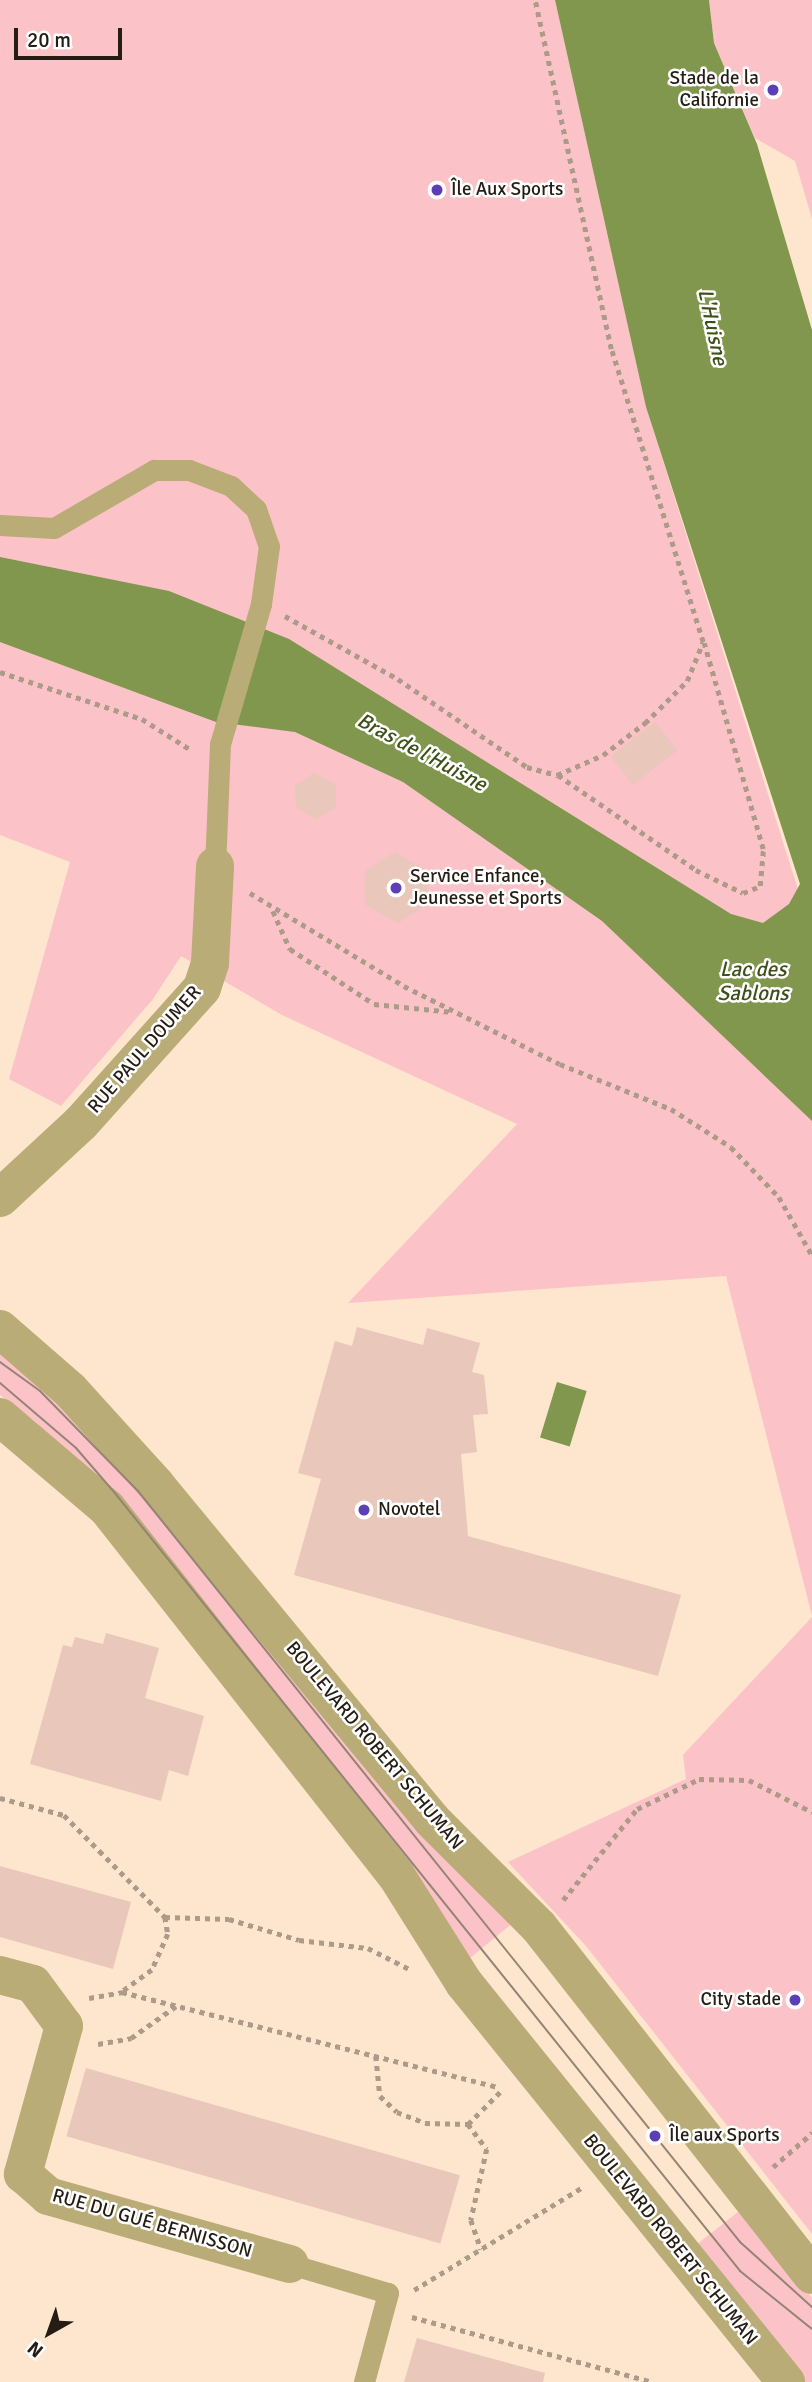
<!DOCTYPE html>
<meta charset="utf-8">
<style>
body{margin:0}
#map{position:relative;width:812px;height:2382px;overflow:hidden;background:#fee5cd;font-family:Signika,sans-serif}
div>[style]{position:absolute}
.green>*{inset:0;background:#fbc2c8}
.water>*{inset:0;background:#80974d;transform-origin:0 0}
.building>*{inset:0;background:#e9c7bb;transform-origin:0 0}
.path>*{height:4.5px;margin-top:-2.25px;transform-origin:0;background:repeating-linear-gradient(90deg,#ad9a88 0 5px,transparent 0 10px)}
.service>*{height:21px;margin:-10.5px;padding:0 10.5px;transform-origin:10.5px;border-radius:10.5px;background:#baac76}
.minor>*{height:38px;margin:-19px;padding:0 19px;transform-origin:19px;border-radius:19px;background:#baac76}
.tertiary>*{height:38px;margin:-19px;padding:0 19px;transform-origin:19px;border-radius:19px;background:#baac76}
.tram>*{height:2px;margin:-1px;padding:0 1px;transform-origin:1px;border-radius:1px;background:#958473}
.dots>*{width:19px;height:19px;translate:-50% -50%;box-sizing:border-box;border:4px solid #fff;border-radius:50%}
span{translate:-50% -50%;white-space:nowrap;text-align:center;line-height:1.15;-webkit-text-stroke:5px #fff;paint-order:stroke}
.poi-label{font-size:19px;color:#251d14}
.right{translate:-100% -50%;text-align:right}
.left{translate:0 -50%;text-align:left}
.street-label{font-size:19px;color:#251d14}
.water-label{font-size:21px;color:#3f4f18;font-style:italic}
.north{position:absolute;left:14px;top:2298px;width:70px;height:70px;-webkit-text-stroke:5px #fff;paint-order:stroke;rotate:220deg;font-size:19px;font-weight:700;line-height:28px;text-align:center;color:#251d14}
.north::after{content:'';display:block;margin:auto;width:24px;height:32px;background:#251d14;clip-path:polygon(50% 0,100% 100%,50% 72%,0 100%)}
.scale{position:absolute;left:14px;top:28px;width:108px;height:32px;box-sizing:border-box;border:4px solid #251d14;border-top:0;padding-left:9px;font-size:21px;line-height:24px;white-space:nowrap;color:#251d14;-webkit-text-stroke:5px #fff;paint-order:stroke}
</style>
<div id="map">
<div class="green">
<i style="clip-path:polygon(0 0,555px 0,646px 407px,812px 934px,812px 1616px,726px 1276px,348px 1303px,517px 1124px,282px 1015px,181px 956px,153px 999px,61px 1106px,9px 1079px,70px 862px,0 835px)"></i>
<i style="clip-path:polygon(709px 0,812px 0,812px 219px,795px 161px,755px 138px,714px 43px)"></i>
<i style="clip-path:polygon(0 1345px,38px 1373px,514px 1922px,464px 1963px,36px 1422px,0 1395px)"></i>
<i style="clip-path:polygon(812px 1617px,812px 2234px,586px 1946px,508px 1862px,686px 1779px,683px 1755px)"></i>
<i style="clip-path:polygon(743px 2208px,812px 2298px,812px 2382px,803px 2382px,691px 2249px)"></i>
</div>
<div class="water">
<i style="clip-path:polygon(555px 0,709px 0,714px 43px,757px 144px,812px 330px,812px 1121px,602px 921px,403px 782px,295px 732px,216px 722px,0 642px,0 557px,169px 591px,289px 639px,731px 914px,763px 923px,789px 904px,800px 884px,646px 407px)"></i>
<i style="left:557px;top:1382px;width:31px;height:58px;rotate:17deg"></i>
</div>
<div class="building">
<i style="left:655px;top:722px;width:36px;height:56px;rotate:52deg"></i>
<i style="clip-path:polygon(314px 773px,336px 784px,336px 807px,317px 819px,296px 808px,295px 785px)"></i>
<i style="clip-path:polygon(395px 852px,427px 871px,427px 905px,398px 923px,365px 905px,365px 871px)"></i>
<i style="clip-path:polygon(357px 1327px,423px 1345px,427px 1328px,480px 1343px,472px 1372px,484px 1375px,488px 1414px,473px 1415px,477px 1452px,461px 1454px,468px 1536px,681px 1595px,658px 1676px,294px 1575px,321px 1479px,298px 1473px,335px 1341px,352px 1346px)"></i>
<i style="clip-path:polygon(106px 1633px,159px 1648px,145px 1698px,204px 1716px,188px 1776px,169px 1770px,161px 1801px,30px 1764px,63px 1645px,72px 1647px,75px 1637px,103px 1644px)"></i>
<i style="clip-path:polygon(0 1866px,131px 1902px,113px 1969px,0 1937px)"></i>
<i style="left:86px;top:2068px;width:389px;height:71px;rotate:16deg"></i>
<i style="clip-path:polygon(417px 2338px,545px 2373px,543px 2382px,404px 2382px)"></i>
</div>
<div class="path">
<i style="left:285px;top:616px;width:129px;rotate:29.1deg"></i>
<i style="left:398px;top:679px;width:156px;rotate:34.3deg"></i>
<i style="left:527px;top:767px;width:31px;rotate:15deg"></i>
<i style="left:557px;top:775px;width:50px;rotate:-23.5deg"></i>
<i style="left:603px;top:755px;width:53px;rotate:-37.3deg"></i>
<i style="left:645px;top:723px;width:59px;rotate:-45deg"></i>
<i style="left:687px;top:681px;width:42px;rotate:-67.7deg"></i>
<i style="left:703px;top:642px;width:307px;rotate:-107.4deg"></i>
<i style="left:611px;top:349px;width:357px;rotate:-102.3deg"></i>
<i style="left:0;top:672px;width:150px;rotate:18.3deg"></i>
<i style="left:142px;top:719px;width:58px;rotate:32.3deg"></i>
<i style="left:558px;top:775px;width:168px;rotate:34.5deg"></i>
<i style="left:696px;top:870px;width:52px;rotate:26.1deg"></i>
<i style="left:743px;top:893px;width:18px;rotate:-22deg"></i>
<i style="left:760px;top:886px;width:37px;rotate:-85deg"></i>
<i style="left:763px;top:849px;width:214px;rotate:-106deg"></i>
<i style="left:250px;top:893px;width:180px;rotate:31.1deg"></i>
<i style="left:404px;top:986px;width:174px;rotate:26.6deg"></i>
<i style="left:560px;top:1064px;width:120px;rotate:22.1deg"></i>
<i style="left:671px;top:1109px;width:71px;rotate:32.3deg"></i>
<i style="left:731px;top:1147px;width:69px;rotate:46.2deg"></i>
<i style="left:779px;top:1197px;width:67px;rotate:60.4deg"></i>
<i style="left:273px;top:911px;width:42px;rotate:65.9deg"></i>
<i style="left:290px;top:949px;width:100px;rotate:33.2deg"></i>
<i style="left:374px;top:1004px;width:79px;rotate:5.8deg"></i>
<i style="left:0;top:1798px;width:66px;rotate:14.9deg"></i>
<i style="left:64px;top:1815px;width:144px;rotate:45.3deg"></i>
<i style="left:165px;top:1917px;width:17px;rotate:80deg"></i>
<i style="left:168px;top:1934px;width:39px;rotate:114deg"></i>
<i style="left:152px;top:1970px;width:37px;rotate:144deg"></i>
<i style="left:563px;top:1900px;width:117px;rotate:-50.9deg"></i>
<i style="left:637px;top:1809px;width:69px;rotate:-25.8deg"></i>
<i style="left:699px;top:1779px;width:50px;rotate:1.1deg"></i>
<i style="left:749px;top:1780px;width:71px;rotate:26.9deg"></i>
<i style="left:165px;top:1917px;width:64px;rotate:1.8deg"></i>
<i style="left:229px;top:1919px;width:73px;rotate:16.7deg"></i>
<i style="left:299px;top:1940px;width:69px;rotate:6.6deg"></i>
<i style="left:368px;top:1948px;width:48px;rotate:27.1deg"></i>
<i style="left:89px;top:1998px;width:34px;rotate:-10deg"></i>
<i style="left:122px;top:1992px;width:388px;rotate:14.2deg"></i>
<i style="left:98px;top:2044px;width:34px;rotate:-10deg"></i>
<i style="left:131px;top:2038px;width:55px;rotate:-35.4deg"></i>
<i style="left:376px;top:2056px;width:40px;rotate:84.3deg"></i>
<i style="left:380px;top:2096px;width:23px;rotate:43deg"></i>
<i style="left:397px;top:2112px;width:30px;rotate:21deg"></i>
<i style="left:425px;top:2123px;width:43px;rotate:1.3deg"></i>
<i style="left:468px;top:2124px;width:49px;rotate:-45deg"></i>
<i style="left:468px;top:2124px;width:31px;rotate:53deg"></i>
<i style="left:487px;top:2149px;width:73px;rotate:102.7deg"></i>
<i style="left:471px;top:2220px;width:31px;rotate:71deg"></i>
<i style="left:773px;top:2167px;width:52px;rotate:-41.1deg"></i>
<i style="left:414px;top:2290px;width:198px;rotate:-31.4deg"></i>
<i style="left:412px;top:2317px;width:250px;rotate:15.1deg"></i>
</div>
<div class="service">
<i style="left:0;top:525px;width:54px;rotate:3.2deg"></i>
<i style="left:54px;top:528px;width:116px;rotate:-30.1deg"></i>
<i style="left:154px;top:470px;width:35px"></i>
<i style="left:189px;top:470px;width:45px;rotate:20.9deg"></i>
<i style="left:231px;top:486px;width:34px;rotate:43deg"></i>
<i style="left:256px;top:509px;width:39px;rotate:71deg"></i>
<i style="left:269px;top:546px;width:59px;rotate:97.9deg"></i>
<i style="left:261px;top:604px;width:146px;rotate:106.3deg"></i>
<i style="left:220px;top:744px;width:122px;rotate:92.3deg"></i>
<i style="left:290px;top:2264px;width:102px;rotate:16.5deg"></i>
<i style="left:388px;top:2293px;width:92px;rotate:105.1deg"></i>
</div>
<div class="minor">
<i style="left:0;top:1198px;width:110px;rotate:-42.8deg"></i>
<i style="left:81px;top:1123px;width:181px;rotate:-48.1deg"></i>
<i style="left:202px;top:988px;width:26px;rotate:-72deg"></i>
<i style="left:210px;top:963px;width:97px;rotate:-87deg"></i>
<i style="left:0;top:1975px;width:34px;rotate:15deg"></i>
<i style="left:33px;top:1984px;width:52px;rotate:53.6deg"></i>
<i style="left:64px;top:2026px;width:154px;rotate:105.5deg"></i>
<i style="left:23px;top:2174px;width:33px;rotate:41deg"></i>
<i style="left:48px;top:2196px;width:251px;rotate:15.7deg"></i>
</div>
<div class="tertiary">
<i style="left:0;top:1329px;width:93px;rotate:41.1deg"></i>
<i style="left:70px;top:1390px;width:128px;rotate:47.8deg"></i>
<i style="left:156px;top:1485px;width:434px;rotate:50.5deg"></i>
<i style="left:432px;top:1820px;width:151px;rotate:45deg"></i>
<i style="left:539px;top:1927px;width:442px;rotate:51.9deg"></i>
<i style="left:0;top:1417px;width:140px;rotate:40.4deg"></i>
<i style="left:107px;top:1508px;width:467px;rotate:51.8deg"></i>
<i style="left:396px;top:1875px;width:128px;rotate:57.8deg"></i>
<i style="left:464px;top:1983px;width:513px;rotate:51.1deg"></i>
</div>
<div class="tram">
<i style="left:0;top:1362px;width:49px;rotate:35.9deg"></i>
<i style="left:40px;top:1391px;width:140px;rotate:45.6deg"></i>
<i style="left:138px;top:1491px;width:962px;rotate:51.28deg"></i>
<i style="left:740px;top:2242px;width:97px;rotate:42.1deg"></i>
<i style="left:0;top:1383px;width:100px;rotate:40.5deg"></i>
<i style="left:76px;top:1448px;width:58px;rotate:49.2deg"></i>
<i style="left:114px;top:1492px;width:999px;rotate:51.21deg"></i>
<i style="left:740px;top:2271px;width:92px;rotate:38.9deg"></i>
</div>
<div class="dots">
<i style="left:773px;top:90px;background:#5c3eb6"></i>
<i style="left:437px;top:190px;background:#5c3eb6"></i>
<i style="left:396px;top:888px;background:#5c3eb6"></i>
<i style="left:364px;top:1510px;background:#5c3eb6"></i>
<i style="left:795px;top:2000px;background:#5c3eb6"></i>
<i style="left:655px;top:2136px;background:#5c3eb6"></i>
</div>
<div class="poi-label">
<span class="right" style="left:759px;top:90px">Stade de la<br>Californie</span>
<span class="left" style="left:451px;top:190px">Île Aux Sports</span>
<span class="left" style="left:410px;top:888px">Service Enfance,<br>Jeunesse et Sports</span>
<span class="left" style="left:378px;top:1510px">Novotel</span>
<span class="right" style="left:781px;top:2000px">City stade</span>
<span class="left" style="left:669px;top:2136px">Île aux Sports</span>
</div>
<div class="street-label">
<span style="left:145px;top:1050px;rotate:-49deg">RUE PAUL DOUMER</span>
<span style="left:374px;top:1746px;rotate:50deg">BOULEVARD ROBERT SCHUMAN</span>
<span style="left:152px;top:2224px;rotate:16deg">RUE DU GUÉ BERNISSON</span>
<span style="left:670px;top:2240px;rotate:51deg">BOULEVARD ROBERT SCHUMAN</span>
</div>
<div class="water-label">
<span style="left:713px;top:327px;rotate:78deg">L'Huisne</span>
<span style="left:422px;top:752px;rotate:28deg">Bras de l'Huisne</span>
<span style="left:753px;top:981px">Lac des<br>Sablons</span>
</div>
<div class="north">N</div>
<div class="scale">20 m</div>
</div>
